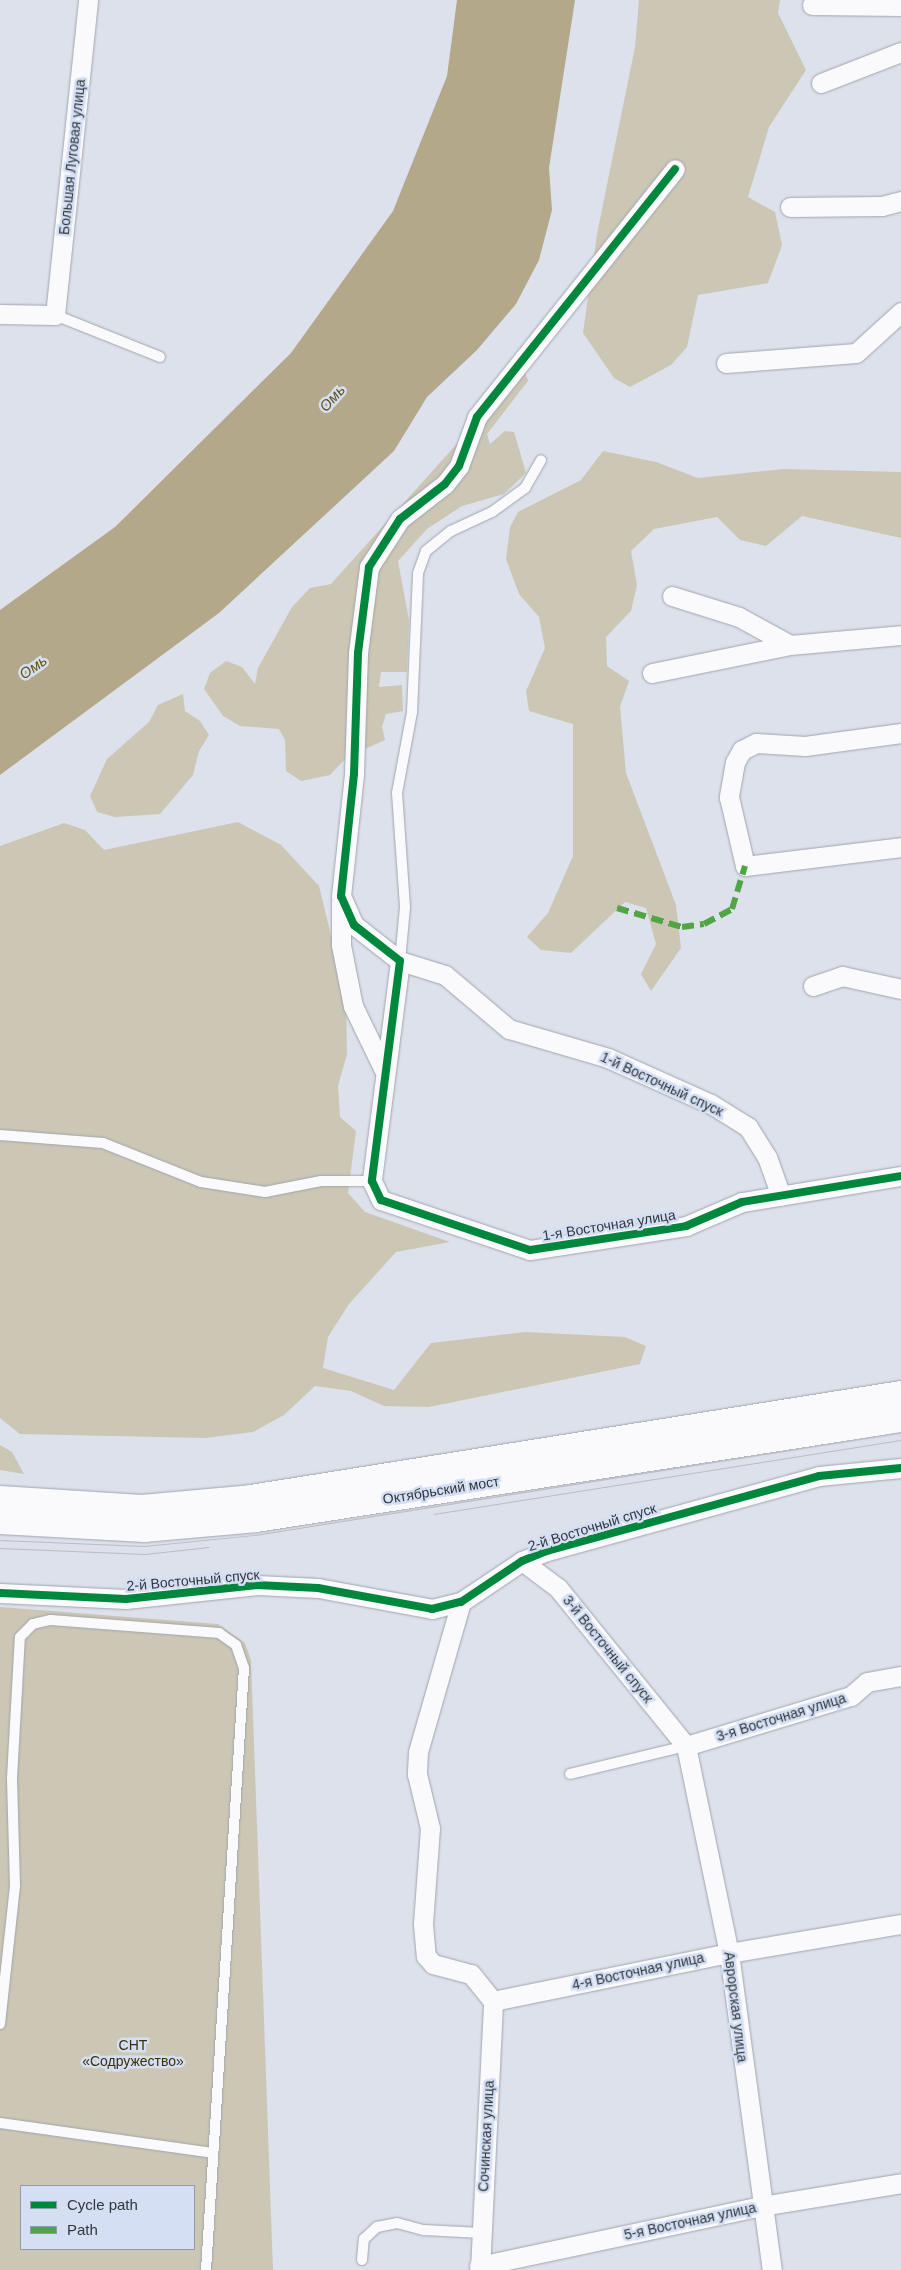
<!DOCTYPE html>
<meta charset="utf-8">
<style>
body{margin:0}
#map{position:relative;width:901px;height:2270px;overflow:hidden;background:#dce1ec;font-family:Arial,sans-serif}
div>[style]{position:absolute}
.green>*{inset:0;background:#ccc6b5}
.water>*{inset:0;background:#b3a88a}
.roads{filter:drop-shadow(0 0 1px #a0a4ac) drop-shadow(0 0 1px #a0a4ac)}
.lane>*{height:10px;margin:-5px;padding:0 5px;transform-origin:5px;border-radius:5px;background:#fafafc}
.street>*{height:19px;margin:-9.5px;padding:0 9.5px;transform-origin:9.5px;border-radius:9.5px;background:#fafafc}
.secondary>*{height:26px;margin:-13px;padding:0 13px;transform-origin:13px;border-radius:13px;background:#fafafc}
.tram>*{height:1px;margin:-0.5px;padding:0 0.5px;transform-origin:0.5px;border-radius:0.5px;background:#bcbcbf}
.quiet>*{height:6px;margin-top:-3px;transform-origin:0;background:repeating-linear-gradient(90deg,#52a545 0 12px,transparent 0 18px)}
.cycleway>*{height:8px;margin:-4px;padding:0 4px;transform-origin:4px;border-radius:4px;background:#00873e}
span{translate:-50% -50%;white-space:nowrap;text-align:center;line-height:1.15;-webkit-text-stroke:5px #d5dff3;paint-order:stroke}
.street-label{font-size:14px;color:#31353c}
.park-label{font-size:14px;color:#3c2e05}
.water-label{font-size:15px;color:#635015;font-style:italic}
.legend{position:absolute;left:20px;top:2185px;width:175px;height:65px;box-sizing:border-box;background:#d5dff3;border:1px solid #939baa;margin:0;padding:6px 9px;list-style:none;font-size:15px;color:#31353c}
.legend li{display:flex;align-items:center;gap:10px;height:25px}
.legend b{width:25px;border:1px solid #939baa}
</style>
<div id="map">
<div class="green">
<i style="clip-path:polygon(639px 0,780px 0,778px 13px,806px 70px,769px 127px,748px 197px,775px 212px,782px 245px,768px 283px,698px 295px,687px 347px,671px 365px,630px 387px,614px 378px,583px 333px,597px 234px,635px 47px)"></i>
<i style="clip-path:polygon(524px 369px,528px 381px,487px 434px,490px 444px,505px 431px,514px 432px,526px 473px,504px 494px,462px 506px,427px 529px,398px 561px,409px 620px,407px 672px,381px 672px,379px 687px,402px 685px,403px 711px,386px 714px,382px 727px,385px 740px,347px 757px,330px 775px,301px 781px,286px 771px,285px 740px,279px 729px,240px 726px,223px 716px,204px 689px,210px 673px,226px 661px,242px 667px,255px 684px,258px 668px,292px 607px,310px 588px,331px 584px)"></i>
<i style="clip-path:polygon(603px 451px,656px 462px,698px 478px,784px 469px,901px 472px,901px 538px,802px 516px,766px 546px,740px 540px,717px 517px,654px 529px,631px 551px,637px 585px,631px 611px,606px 637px,607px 666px,629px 681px,620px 707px,626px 773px,676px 905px,681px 948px,651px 991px,641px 974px,656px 944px,646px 908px,625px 902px,571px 953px,541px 950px,527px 937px,548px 913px,573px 856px,573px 724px,529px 711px,526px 691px,545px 648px,539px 617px,519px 594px,506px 559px,510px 527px,518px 512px,581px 480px)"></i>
<i style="clip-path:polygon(183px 694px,185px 711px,200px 721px,209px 735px,199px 751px,193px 775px,160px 814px,115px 817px,97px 812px,90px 796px,107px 759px,149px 722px,158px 705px)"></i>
<i style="clip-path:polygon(238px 822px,281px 845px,319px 886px,346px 997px,347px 1054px,338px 1086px,340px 1117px,356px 1131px,348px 1193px,365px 1212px,450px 1242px,396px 1252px,349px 1304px,328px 1337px,323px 1368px,394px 1390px,431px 1343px,526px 1332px,625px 1337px,646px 1346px,640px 1364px,429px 1407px,384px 1406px,351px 1391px,315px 1386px,284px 1415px,253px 1432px,205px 1438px,20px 1434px,0 1418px,0 846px,64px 823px,85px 830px,104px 850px)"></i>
<i style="clip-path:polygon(0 1445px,12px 1452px,24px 1474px,0 1470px)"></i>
<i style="clip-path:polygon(evenodd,0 1607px,218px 1624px,245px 1643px,251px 1660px,273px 2270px,0 2270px,0 1607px,21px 2186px,194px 2186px,194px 2249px,21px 2249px,21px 2186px)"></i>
</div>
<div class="water">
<i style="clip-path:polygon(457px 0,575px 0,549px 168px,552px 210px,539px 260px,516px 304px,477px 350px,427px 397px,394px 451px,219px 613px,0 775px,0 610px,115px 527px,291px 353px,393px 211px,447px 76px)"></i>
</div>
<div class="roads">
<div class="lane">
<i style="left:55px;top:315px;width:113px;rotate:21.8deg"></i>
<i style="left:400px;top:961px;width:54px;rotate:-84.7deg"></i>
<i style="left:405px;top:907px;width:114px;rotate:-94deg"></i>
<i style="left:397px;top:793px;width:82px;rotate:-79.5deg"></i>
<i style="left:412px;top:712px;width:139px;rotate:-87.5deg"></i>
<i style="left:418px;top:573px;width:23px;rotate:-70deg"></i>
<i style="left:426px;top:551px;width:32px;rotate:-39deg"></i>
<i style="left:451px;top:531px;width:45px;rotate:-24.9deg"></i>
<i style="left:492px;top:512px;width:41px;rotate:-36deg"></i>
<i style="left:525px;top:488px;width:32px;rotate:-60deg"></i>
<i style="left:0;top:1135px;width:103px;rotate:4.4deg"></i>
<i style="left:103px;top:1143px;width:105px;rotate:21.7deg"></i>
<i style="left:201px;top:1182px;width:65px;rotate:8.9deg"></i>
<i style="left:265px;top:1192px;width:57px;rotate:-11.1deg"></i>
<i style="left:321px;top:1181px;width:51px"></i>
<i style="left:570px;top:1774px;width:119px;rotate:-13.6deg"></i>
<i style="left:0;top:2024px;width:139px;rotate:-83.8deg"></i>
<i style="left:15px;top:1886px;width:108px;rotate:-91.6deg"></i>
<i style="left:12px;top:1778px;width:141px;rotate:-86.8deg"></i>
<i style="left:20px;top:1637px;width:18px;rotate:-45deg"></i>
<i style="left:33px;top:1624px;width:18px;rotate:-13deg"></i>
<i style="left:51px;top:1620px;width:169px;rotate:4.4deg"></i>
<i style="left:219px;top:1633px;width:21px;rotate:35deg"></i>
<i style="left:236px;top:1645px;width:24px;rotate:71deg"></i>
<i style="left:244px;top:1668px;width:603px;rotate:93.61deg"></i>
<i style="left:0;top:2123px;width:215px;rotate:8deg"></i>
<i style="left:362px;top:2260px;width:21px;rotate:-85deg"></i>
<i style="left:364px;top:2239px;width:18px;rotate:-43deg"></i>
<i style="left:377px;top:2227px;width:20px;rotate:-11deg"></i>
<i style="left:397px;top:2223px;width:28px;rotate:15deg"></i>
<i style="left:424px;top:2230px;width:57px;rotate:3deg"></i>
</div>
<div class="street">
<i style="left:812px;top:5px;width:89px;rotate:0.6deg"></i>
<i style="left:821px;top:83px;width:86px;rotate:-21.2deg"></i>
<i style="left:790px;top:207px;width:92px;rotate:-0.6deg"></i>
<i style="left:882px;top:206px;width:20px;rotate:-15deg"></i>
<i style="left:0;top:314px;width:55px;rotate:1deg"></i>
<i style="left:55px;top:315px;width:317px;rotate:-84deg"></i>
<i style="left:726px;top:363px;width:130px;rotate:-4.4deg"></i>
<i style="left:856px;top:353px;width:61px;rotate:-42.3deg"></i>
<i style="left:672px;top:596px;width:70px;rotate:17.4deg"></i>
<i style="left:739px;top:617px;width:58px;rotate:28.8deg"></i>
<i style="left:652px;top:673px;width:141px;rotate:-11.5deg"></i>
<i style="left:790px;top:645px;width:111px;rotate:-5.1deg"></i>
<i style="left:901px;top:733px;width:97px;rotate:172.3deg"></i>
<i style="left:805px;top:746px;width:49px;rotate:-176.5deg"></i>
<i style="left:756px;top:743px;width:16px;rotate:153deg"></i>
<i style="left:742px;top:750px;width:14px;rotate:120deg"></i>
<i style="left:735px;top:762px;width:36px;rotate:100deg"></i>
<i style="left:729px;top:797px;width:71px;rotate:76.9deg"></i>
<i style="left:745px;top:866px;width:157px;rotate:-6.9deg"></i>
<i style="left:341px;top:902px;width:43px;rotate:90deg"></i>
<i style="left:341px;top:945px;width:62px;rotate:78.9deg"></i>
<i style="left:353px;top:1006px;width:71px;rotate:64.2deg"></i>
<i style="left:400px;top:961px;width:58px;rotate:-142deg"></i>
<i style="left:354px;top:925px;width:32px;rotate:-114deg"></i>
<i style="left:341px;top:896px;width:123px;rotate:-83.9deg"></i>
<i style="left:354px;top:774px;width:121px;rotate:-88.1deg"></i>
<i style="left:358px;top:653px;width:87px;rotate:-82.7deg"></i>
<i style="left:369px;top:567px;width:57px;rotate:-57.1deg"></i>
<i style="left:400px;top:519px;width:57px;rotate:-37.9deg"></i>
<i style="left:445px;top:484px;width:23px;rotate:-52deg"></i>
<i style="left:459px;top:466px;width:52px;rotate:-69.8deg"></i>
<i style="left:477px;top:417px;width:317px;rotate:-51.4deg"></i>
<i style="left:400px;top:961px;width:222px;rotate:97.3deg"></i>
<i style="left:372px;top:1181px;width:21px;rotate:65deg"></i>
<i style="left:381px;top:1200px;width:157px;rotate:18.6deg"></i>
<i style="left:530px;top:1250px;width:158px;rotate:-8.7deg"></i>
<i style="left:686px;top:1226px;width:61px;rotate:-23.2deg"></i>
<i style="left:742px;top:1202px;width:161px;rotate:-9.3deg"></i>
<i style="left:400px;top:961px;width:47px;rotate:17.3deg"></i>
<i style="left:445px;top:975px;width:84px;rotate:40.2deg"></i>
<i style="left:509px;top:1029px;width:103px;rotate:16.3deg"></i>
<i style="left:608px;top:1058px;width:113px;rotate:24.1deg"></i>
<i style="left:711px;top:1104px;width:44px;rotate:31.9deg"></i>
<i style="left:748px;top:1127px;width:36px;rotate:58deg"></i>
<i style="left:767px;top:1157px;width:41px;rotate:70.3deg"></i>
<i style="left:813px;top:986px;width:31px;rotate:-19deg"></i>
<i style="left:842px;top:976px;width:60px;rotate:12.4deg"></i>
<i style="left:522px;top:1561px;width:45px;rotate:36.9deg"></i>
<i style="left:558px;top:1588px;width:203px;rotate:51deg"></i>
<i style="left:686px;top:1746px;width:211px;rotate:78.3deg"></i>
<i style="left:729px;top:1953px;width:320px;rotate:82.3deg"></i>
<i style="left:0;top:1593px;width:126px;rotate:2.7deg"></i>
<i style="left:126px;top:1599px;width:132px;rotate:-6.1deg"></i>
<i style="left:257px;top:1585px;width:61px;rotate:2.8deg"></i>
<i style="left:318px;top:1588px;width:116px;rotate:10.4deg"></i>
<i style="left:432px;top:1609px;width:30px;rotate:-14deg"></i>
<i style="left:461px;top:1602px;width:73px;rotate:-33.9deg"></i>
<i style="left:522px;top:1561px;width:27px;rotate:-22deg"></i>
<i style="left:547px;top:1551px;width:282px;rotate:-15.4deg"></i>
<i style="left:819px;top:1476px;width:82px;rotate:-5.6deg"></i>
<i style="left:461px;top:1602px;width:156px;rotate:106deg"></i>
<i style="left:418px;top:1752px;width:22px;rotate:93deg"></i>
<i style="left:417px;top:1774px;width:56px;rotate:76.5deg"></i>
<i style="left:430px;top:1828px;width:96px;rotate:94.2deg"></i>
<i style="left:423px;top:1924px;width:32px;rotate:85deg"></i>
<i style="left:426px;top:1956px;width:11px;rotate:49deg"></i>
<i style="left:433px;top:1964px;width:39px;rotate:15deg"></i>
<i style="left:471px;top:1974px;width:35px;rotate:51deg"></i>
<i style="left:686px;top:1746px;width:172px;rotate:-16.9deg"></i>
<i style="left:851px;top:1696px;width:21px;rotate:-41deg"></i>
<i style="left:867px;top:1682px;width:35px;rotate:-10deg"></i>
<i style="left:493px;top:2001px;width:241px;rotate:-11.5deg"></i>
<i style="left:729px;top:1953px;width:174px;rotate:-9.6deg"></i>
<i style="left:479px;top:2266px;width:288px;rotate:-12deg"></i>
<i style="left:761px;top:2206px;width:142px;rotate:-9.3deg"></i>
<i style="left:480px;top:2270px;width:269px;rotate:-87.2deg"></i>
</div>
<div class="secondary">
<i style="left:0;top:1499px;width:142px;rotate:3.6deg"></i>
<i style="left:142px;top:1508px;width:109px;rotate:-5.2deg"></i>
<i style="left:251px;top:1498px;width:658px;rotate:-9.09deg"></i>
<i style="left:0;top:1521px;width:145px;rotate:3.2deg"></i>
<i style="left:145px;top:1529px;width:111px;rotate:-5.1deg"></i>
<i style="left:256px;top:1519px;width:653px;rotate:-8.81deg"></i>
</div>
</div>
<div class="tram">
<i style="left:434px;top:1514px;width:473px;rotate:-9deg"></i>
<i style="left:0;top:1540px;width:144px;rotate:2.4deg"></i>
<i style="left:144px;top:1546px;width:112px;rotate:-5.7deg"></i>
<i style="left:255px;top:1535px;width:654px;rotate:-9.06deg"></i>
<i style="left:0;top:1548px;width:145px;rotate:2.4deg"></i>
<i style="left:145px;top:1554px;width:64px;rotate:-6.2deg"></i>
</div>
<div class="quiet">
<i style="left:617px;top:908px;width:68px;rotate:16.3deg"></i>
<i style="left:682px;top:927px;width:22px;rotate:-8deg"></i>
<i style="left:704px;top:924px;width:32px;rotate:-28deg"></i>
<i style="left:732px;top:909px;width:45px;rotate:-73.2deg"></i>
</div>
<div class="cycleway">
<i style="left:675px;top:169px;width:317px;rotate:128.6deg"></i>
<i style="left:477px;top:417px;width:52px;rotate:110.2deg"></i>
<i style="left:459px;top:466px;width:23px;rotate:128deg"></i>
<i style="left:445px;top:484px;width:57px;rotate:142.1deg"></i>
<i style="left:400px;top:519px;width:57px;rotate:122.9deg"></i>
<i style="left:369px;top:567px;width:87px;rotate:97.3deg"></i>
<i style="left:358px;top:653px;width:121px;rotate:91.9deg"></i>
<i style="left:354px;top:774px;width:123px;rotate:96.1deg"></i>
<i style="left:341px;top:896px;width:32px;rotate:66deg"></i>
<i style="left:354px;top:925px;width:58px;rotate:38deg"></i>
<i style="left:400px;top:961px;width:222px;rotate:97.3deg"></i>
<i style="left:372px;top:1181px;width:21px;rotate:65deg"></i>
<i style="left:381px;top:1200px;width:157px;rotate:18.6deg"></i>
<i style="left:530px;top:1250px;width:158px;rotate:-8.7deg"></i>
<i style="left:686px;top:1226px;width:61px;rotate:-23.2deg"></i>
<i style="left:742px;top:1202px;width:161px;rotate:-9.3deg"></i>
<i style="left:0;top:1593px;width:126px;rotate:2.7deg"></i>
<i style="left:126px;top:1599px;width:132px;rotate:-6.1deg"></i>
<i style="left:257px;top:1585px;width:61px;rotate:2.8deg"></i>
<i style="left:318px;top:1588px;width:116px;rotate:10.4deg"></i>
<i style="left:432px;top:1609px;width:30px;rotate:-14deg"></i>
<i style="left:461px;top:1602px;width:73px;rotate:-33.9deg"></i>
<i style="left:522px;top:1561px;width:27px;rotate:-22deg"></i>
<i style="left:547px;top:1551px;width:282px;rotate:-15.4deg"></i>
<i style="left:819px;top:1476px;width:82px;rotate:-5.6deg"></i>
</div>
<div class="street-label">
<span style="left:72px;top:157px;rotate:-84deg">Большая Луговая улица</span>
<span style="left:662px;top:1084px;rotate:25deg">1-й Восточный спуск</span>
<span style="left:609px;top:1225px;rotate:-9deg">1-я Восточная улица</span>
<span style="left:441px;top:1490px;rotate:-9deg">Октябрьский мост</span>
<span style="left:592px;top:1527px;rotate:-17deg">2-й Восточный спуск</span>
<span style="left:193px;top:1580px;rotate:-5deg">2-й Восточный спуск</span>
<span style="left:608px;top:1649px;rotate:51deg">3-й Восточный спуск</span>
<span style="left:781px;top:1717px;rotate:-17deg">3-я Восточная улица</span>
<span style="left:638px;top:1971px;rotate:-12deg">4-я Восточная улица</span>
<span style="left:736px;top:2007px;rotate:83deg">Аврорская улица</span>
<span style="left:486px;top:2136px;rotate:-87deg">Сочинская улица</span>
<span style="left:690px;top:2221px;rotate:-12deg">5-я Восточная улица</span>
</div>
<div class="park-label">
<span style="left:133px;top:2053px">СНТ<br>«Содружество»</span>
</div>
<div class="water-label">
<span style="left:332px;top:398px;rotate:-48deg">Омь</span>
<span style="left:33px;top:667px;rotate:-35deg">Омь</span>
</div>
<ul class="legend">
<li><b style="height:6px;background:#00873e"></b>Cycle path</li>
<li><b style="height:6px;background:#52a545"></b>Path</li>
</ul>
</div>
